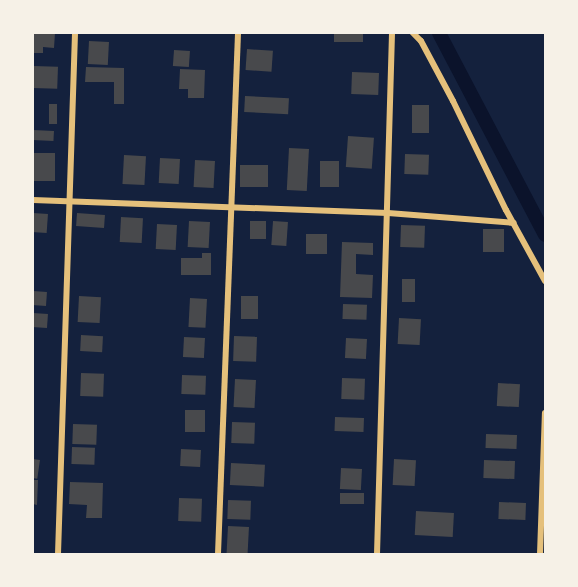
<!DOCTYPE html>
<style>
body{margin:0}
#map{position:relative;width:578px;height:587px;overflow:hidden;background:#14213d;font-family:"Fira Sans",sans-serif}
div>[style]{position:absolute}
.canal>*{height:14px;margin:-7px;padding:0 7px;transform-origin:7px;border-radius:7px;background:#0b132b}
.building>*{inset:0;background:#48494c;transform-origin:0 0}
.minor>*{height:6px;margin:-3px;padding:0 3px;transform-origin:3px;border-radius:3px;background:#e5c07b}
span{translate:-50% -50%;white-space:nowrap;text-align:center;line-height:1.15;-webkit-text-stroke:6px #f6f1e7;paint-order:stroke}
.frame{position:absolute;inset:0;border:34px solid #f6f1e7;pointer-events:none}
</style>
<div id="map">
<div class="canal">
<i style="left:439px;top:33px;width:228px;rotate:62.3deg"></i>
</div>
<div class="building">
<i style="clip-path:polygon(33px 33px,55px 33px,54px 48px,43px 47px,43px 53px,33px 53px)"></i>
<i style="left:334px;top:33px;width:29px;height:9px"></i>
<i style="left:89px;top:41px;width:20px;height:23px;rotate:3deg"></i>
<i style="left:247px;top:49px;width:26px;height:21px;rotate:4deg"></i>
<i style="left:174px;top:50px;width:16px;height:16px;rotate:4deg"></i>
<i style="left:33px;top:66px;width:25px;height:22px;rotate:2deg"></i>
<i style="clip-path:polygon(86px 67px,124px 68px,124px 104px,114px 104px,114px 82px,85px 82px)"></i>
<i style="clip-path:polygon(180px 69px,205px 70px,204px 98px,188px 98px,188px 89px,179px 89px)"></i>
<i style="left:352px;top:72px;width:27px;height:22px;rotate:2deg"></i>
<i style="left:245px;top:96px;width:44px;height:16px;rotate:3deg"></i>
<i style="left:49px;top:104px;width:8px;height:20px"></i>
<i style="left:412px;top:105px;width:17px;height:28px"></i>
<i style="left:33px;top:130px;width:21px;height:10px;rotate:3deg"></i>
<i style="left:348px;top:136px;width:26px;height:31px;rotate:4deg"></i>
<i style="left:289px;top:148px;width:20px;height:42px;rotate:3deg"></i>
<i style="left:33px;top:153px;width:22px;height:28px"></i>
<i style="left:405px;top:154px;width:24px;height:20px;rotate:2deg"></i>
<i style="left:124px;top:155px;width:22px;height:29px;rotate:3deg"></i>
<i style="left:160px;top:158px;width:20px;height:25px;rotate:3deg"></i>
<i style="left:195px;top:160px;width:20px;height:27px;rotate:3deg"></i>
<i style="left:339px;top:161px;width:26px;height:19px;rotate:90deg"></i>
<i style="left:240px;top:165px;width:28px;height:22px"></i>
<i style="left:33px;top:213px;width:15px;height:19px;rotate:4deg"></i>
<i style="left:77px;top:213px;width:28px;height:13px;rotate:4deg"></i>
<i style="left:121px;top:217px;width:22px;height:25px;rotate:3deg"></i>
<i style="left:189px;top:221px;width:21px;height:26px;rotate:3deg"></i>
<i style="left:250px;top:221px;width:16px;height:18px"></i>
<i style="left:273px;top:221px;width:15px;height:24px;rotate:4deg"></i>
<i style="left:157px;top:224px;width:20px;height:25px;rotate:3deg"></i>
<i style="left:401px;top:225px;width:24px;height:22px;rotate:2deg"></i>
<i style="left:483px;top:229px;width:21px;height:23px"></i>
<i style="left:306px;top:234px;width:21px;height:20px"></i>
<i style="clip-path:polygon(342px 242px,373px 243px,373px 255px,356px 254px,356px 274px,373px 275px,372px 298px,340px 297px)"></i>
<i style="clip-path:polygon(202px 253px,211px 253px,211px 275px,181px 275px,181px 258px,202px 258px)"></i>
<i style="left:402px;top:279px;width:13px;height:23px"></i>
<i style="left:33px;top:291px;width:14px;height:14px;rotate:4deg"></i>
<i style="left:79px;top:296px;width:22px;height:26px;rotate:3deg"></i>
<i style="left:241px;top:296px;width:17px;height:23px"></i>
<i style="left:190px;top:298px;width:17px;height:29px;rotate:3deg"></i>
<i style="left:343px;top:304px;width:24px;height:15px;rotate:2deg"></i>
<i style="left:33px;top:313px;width:15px;height:14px;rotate:4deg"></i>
<i style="left:399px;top:318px;width:22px;height:26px;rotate:3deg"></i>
<i style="left:81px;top:335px;width:22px;height:16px;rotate:3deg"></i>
<i style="left:234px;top:336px;width:23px;height:25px;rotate:2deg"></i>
<i style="left:184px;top:337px;width:21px;height:20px;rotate:3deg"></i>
<i style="left:346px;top:338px;width:21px;height:20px;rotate:3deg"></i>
<i style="left:81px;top:373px;width:23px;height:23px;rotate:2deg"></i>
<i style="left:182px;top:375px;width:24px;height:19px;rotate:2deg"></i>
<i style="left:342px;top:378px;width:23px;height:21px;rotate:2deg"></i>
<i style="left:235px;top:379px;width:21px;height:28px;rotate:3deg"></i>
<i style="left:498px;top:383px;width:22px;height:23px;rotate:3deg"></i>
<i style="left:185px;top:410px;width:20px;height:22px"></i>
<i style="left:335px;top:417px;width:29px;height:14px;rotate:2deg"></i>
<i style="left:232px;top:422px;width:23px;height:21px;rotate:2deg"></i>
<i style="left:73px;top:424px;width:24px;height:20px;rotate:2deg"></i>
<i style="left:486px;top:434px;width:31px;height:14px;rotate:2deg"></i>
<i style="left:72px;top:447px;width:23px;height:17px;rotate:2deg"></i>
<i style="left:181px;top:449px;width:20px;height:17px;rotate:3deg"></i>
<i style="left:33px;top:459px;width:7px;height:19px;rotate:8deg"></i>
<i style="left:394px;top:459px;width:22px;height:26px;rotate:3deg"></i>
<i style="left:484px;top:460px;width:31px;height:18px;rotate:2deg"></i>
<i style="left:231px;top:463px;width:34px;height:22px;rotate:3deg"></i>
<i style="left:341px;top:468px;width:21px;height:21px;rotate:3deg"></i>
<i style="clip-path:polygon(33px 480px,38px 480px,37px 505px,33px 504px)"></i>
<i style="clip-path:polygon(70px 482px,103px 483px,102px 518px,86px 518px,87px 505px,69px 504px)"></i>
<i style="left:340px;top:493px;width:24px;height:11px"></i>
<i style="left:179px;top:498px;width:23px;height:23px;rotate:2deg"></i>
<i style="left:228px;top:500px;width:23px;height:19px;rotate:2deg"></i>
<i style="left:499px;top:502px;width:27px;height:17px;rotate:2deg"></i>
<i style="left:416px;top:511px;width:38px;height:24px;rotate:3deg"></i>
<i style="left:228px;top:526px;width:21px;height:28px;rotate:3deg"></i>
</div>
<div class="minor">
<i style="left:413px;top:33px;width:11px;rotate:45deg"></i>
<i style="left:421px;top:41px;width:68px;rotate:61.9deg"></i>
<i style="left:453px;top:101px;width:121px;rotate:64.1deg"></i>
<i style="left:506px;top:210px;width:81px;rotate:61.2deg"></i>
<i style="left:33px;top:200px;width:355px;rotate:2.1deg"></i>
<i style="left:388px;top:213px;width:126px;rotate:4.5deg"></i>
<i style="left:58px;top:554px;width:521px;rotate:-88.13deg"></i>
<i style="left:218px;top:554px;width:521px;rotate:-87.8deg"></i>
<i style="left:377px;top:554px;width:521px;rotate:-88.35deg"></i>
<i style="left:540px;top:554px;width:141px;rotate:-88deg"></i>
</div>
<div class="frame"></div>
</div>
